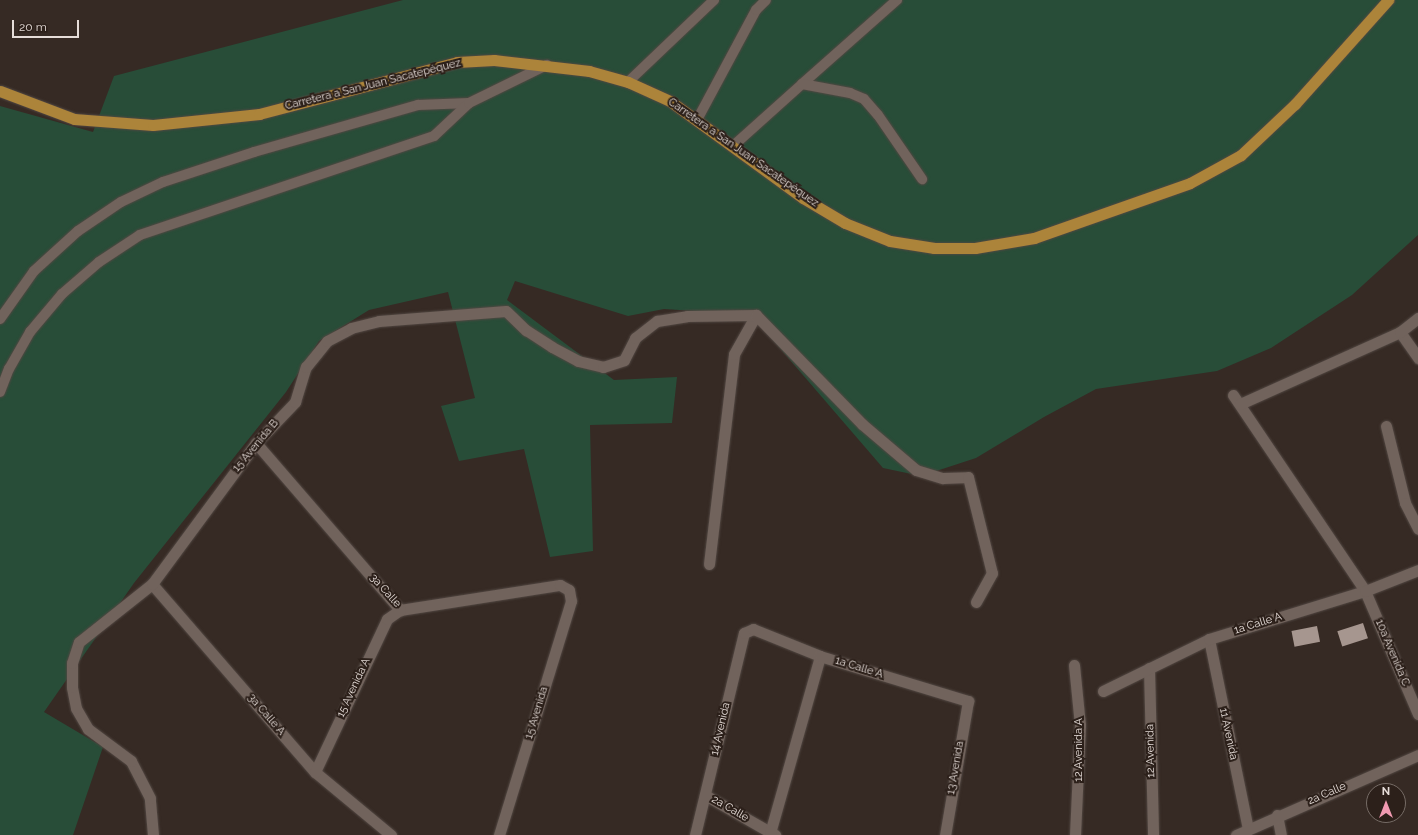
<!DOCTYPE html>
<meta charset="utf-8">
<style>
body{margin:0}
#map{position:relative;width:1418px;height:835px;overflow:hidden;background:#362a24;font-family:Raleway,sans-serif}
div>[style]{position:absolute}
.green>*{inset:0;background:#284d38}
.building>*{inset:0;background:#a6968f;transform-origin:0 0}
.roads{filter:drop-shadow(0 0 1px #514742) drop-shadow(0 0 1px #514742)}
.service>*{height:10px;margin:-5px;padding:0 5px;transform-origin:5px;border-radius:5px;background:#71635c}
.minor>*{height:11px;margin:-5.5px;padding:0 5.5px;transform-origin:5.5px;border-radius:5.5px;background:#71635c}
.primary>*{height:11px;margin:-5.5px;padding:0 5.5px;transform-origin:5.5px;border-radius:5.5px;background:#ac843a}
span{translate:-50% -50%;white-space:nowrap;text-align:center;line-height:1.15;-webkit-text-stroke:4px #2c201a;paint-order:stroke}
.street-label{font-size:11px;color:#e6ddd9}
.north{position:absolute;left:1366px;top:783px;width:40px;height:40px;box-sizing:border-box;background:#2c201a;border:1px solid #766c66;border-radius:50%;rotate:0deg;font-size:11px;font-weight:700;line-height:16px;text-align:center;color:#e6ddd9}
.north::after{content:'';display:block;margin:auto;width:14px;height:18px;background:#f19ab1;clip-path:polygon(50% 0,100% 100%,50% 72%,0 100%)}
.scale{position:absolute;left:12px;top:20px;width:67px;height:18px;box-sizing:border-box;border:2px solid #e6ddd9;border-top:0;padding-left:5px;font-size:12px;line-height:14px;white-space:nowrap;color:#e6ddd9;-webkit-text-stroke:3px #2c201a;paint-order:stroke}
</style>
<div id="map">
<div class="green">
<i style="clip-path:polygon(403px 0,1418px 0,1418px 235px,1352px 295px,1271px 348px,1217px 371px,1096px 389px,1044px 417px,976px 458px,921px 476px,883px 468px,759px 324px,710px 312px,664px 309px,628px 316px,515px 281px,507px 300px,614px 380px,677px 377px,672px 423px,590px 425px,593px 551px,550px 557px,524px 449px,459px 461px,441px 406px,475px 398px,448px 292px,369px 310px,319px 341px,286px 392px,134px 583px,44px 712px,103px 747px,73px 835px,0 835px,0 106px,93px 132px,114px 76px)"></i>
</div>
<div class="building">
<i style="left:1363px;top:623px;width:16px;height:27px;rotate:72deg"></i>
<i style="left:1317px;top:626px;width:16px;height:26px;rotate:79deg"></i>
</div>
<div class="roads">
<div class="service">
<i style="left:628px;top:82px;width:119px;rotate:-43.6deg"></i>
<i style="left:802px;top:84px;width:127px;rotate:-41.5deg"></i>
<i style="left:697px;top:120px;width:125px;rotate:-61.8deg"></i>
<i style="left:756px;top:10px;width:14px;rotate:-45deg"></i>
<i style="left:733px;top:146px;width:93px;rotate:-41.9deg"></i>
<i style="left:802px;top:84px;width:49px;rotate:10.6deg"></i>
<i style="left:850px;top:93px;width:15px;rotate:23deg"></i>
<i style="left:864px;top:99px;width:21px;rotate:49deg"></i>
<i style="left:878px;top:115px;width:78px;rotate:55.5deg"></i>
<i style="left:0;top:319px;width:59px;rotate:-54.7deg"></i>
<i style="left:34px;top:271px;width:59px;rotate:-42.3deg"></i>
<i style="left:78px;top:231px;width:52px;rotate:-34deg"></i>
<i style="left:121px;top:202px;width:47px;rotate:-25.5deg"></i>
<i style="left:163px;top:182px;width:96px;rotate:-18.2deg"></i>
<i style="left:254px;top:152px;width:171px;rotate:-16deg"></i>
<i style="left:418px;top:105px;width:51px;rotate:-2.2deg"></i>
<i style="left:0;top:392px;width:25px;rotate:-69deg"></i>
<i style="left:9px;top:369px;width:43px;rotate:-60.4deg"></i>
<i style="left:30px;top:332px;width:50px;rotate:-49.9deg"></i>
<i style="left:62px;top:294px;width:49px;rotate:-40.9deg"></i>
<i style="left:99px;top:262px;width:49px;rotate:-33.4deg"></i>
<i style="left:140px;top:235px;width:310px;rotate:-18.6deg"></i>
<i style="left:434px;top:136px;width:48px;rotate:-43.3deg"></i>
<i style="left:469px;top:103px;width:87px;rotate:-26deg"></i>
</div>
<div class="minor">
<i style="left:1400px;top:332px;width:32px;rotate:55deg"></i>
<i style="left:1233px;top:395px;width:236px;rotate:56deg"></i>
<i style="left:1365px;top:591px;width:134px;rotate:66.7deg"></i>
<i style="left:1240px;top:404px;width:175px;rotate:-24.2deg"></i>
<i style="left:1400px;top:332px;width:23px;rotate:-38deg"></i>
<i style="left:1386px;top:426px;width:79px;rotate:76.1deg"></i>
<i style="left:1405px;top:503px;width:29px;rotate:63deg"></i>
<i style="left:256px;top:443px;width:221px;rotate:49.2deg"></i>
<i style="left:400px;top:610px;width:162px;rotate:-8.9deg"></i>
<i style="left:560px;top:585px;width:10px;rotate:29deg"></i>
<i style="left:569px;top:590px;width:11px;rotate:80deg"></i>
<i style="left:571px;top:601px;width:245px;rotate:107.1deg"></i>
<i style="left:709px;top:564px;width:211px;rotate:-83.2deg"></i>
<i style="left:734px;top:354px;width:45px;rotate:-60.6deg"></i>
<i style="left:152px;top:584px;width:249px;rotate:49.1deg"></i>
<i style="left:315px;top:772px;width:99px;rotate:39.7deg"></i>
<i style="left:1209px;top:639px;width:194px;rotate:78.4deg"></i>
<i style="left:1074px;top:665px;width:60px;rotate:84.3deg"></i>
<i style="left:1080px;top:725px;width:110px;rotate:92.6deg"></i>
<i style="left:1149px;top:668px;width:167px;rotate:88.6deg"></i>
<i style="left:1103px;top:691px;width:118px;rotate:-26.1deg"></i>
<i style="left:1209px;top:639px;width:163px;rotate:-17.1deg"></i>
<i style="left:1365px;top:591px;width:57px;rotate:-21.6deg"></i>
<i style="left:315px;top:772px;width:169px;rotate:-64.8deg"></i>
<i style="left:387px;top:619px;width:16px;rotate:-35deg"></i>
<i style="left:705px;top:795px;width:81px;rotate:29.7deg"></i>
<i style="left:1277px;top:815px;width:20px;rotate:79deg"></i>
<i style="left:770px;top:833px;width:184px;rotate:-74.2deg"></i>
<i style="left:153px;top:835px;width:37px;rotate:-95deg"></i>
<i style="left:150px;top:798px;width:42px;rotate:-117.2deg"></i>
<i style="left:131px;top:761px;width:54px;rotate:-143.3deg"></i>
<i style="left:88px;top:729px;width:24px;rotate:-120deg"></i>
<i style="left:76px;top:708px;width:21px;rotate:-101deg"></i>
<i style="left:72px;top:687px;width:24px;rotate:-90deg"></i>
<i style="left:72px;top:663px;width:22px;rotate:-72deg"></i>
<i style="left:79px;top:642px;width:93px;rotate:-38.5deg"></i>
<i style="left:152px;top:584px;width:175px;rotate:-53.6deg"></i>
<i style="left:256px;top:443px;width:57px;rotate:-46.4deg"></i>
<i style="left:295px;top:402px;width:37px;rotate:-73deg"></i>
<i style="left:306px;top:367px;width:33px;rotate:-51deg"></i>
<i style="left:327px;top:341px;width:27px;rotate:-28deg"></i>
<i style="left:351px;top:328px;width:29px;rotate:-14deg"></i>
<i style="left:379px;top:321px;width:127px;rotate:-4.5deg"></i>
<i style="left:506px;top:311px;width:28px;rotate:44deg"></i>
<i style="left:526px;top:330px;width:31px;rotate:33deg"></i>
<i style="left:552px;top:347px;width:30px;rotate:28deg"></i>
<i style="left:578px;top:361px;width:26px;rotate:13deg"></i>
<i style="left:603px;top:367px;width:22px;rotate:-18deg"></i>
<i style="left:624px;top:360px;width:25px;rotate:-63deg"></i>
<i style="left:635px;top:338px;width:28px;rotate:-38deg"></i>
<i style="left:657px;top:321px;width:30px;rotate:-9deg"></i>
<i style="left:687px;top:316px;width:69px;rotate:-0.8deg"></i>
<i style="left:756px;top:315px;width:152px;rotate:45.8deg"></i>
<i style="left:862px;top:424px;width:71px;rotate:40.4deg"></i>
<i style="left:916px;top:470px;width:28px;rotate:17deg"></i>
<i style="left:943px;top:478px;width:25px;rotate:-2deg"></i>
<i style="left:968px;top:477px;width:99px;rotate:76deg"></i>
<i style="left:992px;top:573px;width:33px;rotate:119deg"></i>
<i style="left:695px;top:835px;width:208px;rotate:-76.4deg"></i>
<i style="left:744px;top:633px;width:10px;rotate:-24deg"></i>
<i style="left:753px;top:629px;width:72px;rotate:21.9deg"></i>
<i style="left:820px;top:656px;width:155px;rotate:16.9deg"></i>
<i style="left:968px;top:701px;width:136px;rotate:99.7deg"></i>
<i style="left:1236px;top:835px;width:199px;rotate:-23.7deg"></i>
</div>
<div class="primary">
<i style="left:0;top:91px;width:79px;rotate:20.7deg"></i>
<i style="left:74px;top:119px;width:79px;rotate:4.3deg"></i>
<i style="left:153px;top:125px;width:107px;rotate:-5.9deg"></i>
<i style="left:259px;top:114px;width:205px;rotate:-14.7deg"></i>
<i style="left:457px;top:62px;width:37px;rotate:-3deg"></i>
<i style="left:494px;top:60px;width:96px;rotate:6.6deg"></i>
<i style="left:589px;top:71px;width:41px;rotate:15.8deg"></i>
<i style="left:628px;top:82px;width:46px;rotate:24.3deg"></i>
<i style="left:670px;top:101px;width:165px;rotate:36.1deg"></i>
<i style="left:803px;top:198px;width:49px;rotate:30.8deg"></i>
<i style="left:845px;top:223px;width:48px;rotate:21.8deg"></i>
<i style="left:890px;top:241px;width:45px;rotate:9deg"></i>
<i style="left:934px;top:248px;width:41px"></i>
<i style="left:975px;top:248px;width:60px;rotate:-9.6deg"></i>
<i style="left:1034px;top:238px;width:165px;rotate:-19.4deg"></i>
<i style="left:1190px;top:183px;width:58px;rotate:-28.8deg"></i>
<i style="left:1241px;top:155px;width:74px;rotate:-43.4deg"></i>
<i style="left:1295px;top:104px;width:140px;rotate:-48.2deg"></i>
</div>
</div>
<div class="street-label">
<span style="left:373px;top:85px;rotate:-14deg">Carretera a San Juan Sacatepéquez</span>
<span style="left:743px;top:153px;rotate:35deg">Carretera a San Juan Sacatepéquez</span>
<span style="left:256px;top:446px;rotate:-50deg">15 Avenida B</span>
<span style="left:385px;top:591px;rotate:48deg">3a Calle</span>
<span style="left:1258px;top:624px;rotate:-17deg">1a Calle A</span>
<span style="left:1392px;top:653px;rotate:67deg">10a Avenida C</span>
<span style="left:859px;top:668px;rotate:17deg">1a Calle A</span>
<span style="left:354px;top:688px;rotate:-65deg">15 Avenida A</span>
<span style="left:537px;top:713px;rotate:-73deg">15 Avenida</span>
<span style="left:266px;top:715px;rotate:49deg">3a Calle A</span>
<span style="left:721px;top:729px;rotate:-77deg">14 Avenida</span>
<span style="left:1228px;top:734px;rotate:78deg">11 Avenida</span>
<span style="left:1079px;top:750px;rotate:-90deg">12 Avenida A</span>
<span style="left:1151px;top:751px;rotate:-91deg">12 Avenida</span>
<span style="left:956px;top:768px;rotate:-80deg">13 Avenida</span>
<span style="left:1327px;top:794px;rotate:-23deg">2a Calle</span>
<span style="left:730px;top:809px;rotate:30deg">2a Calle</span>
</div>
<div class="north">N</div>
<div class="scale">20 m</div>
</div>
